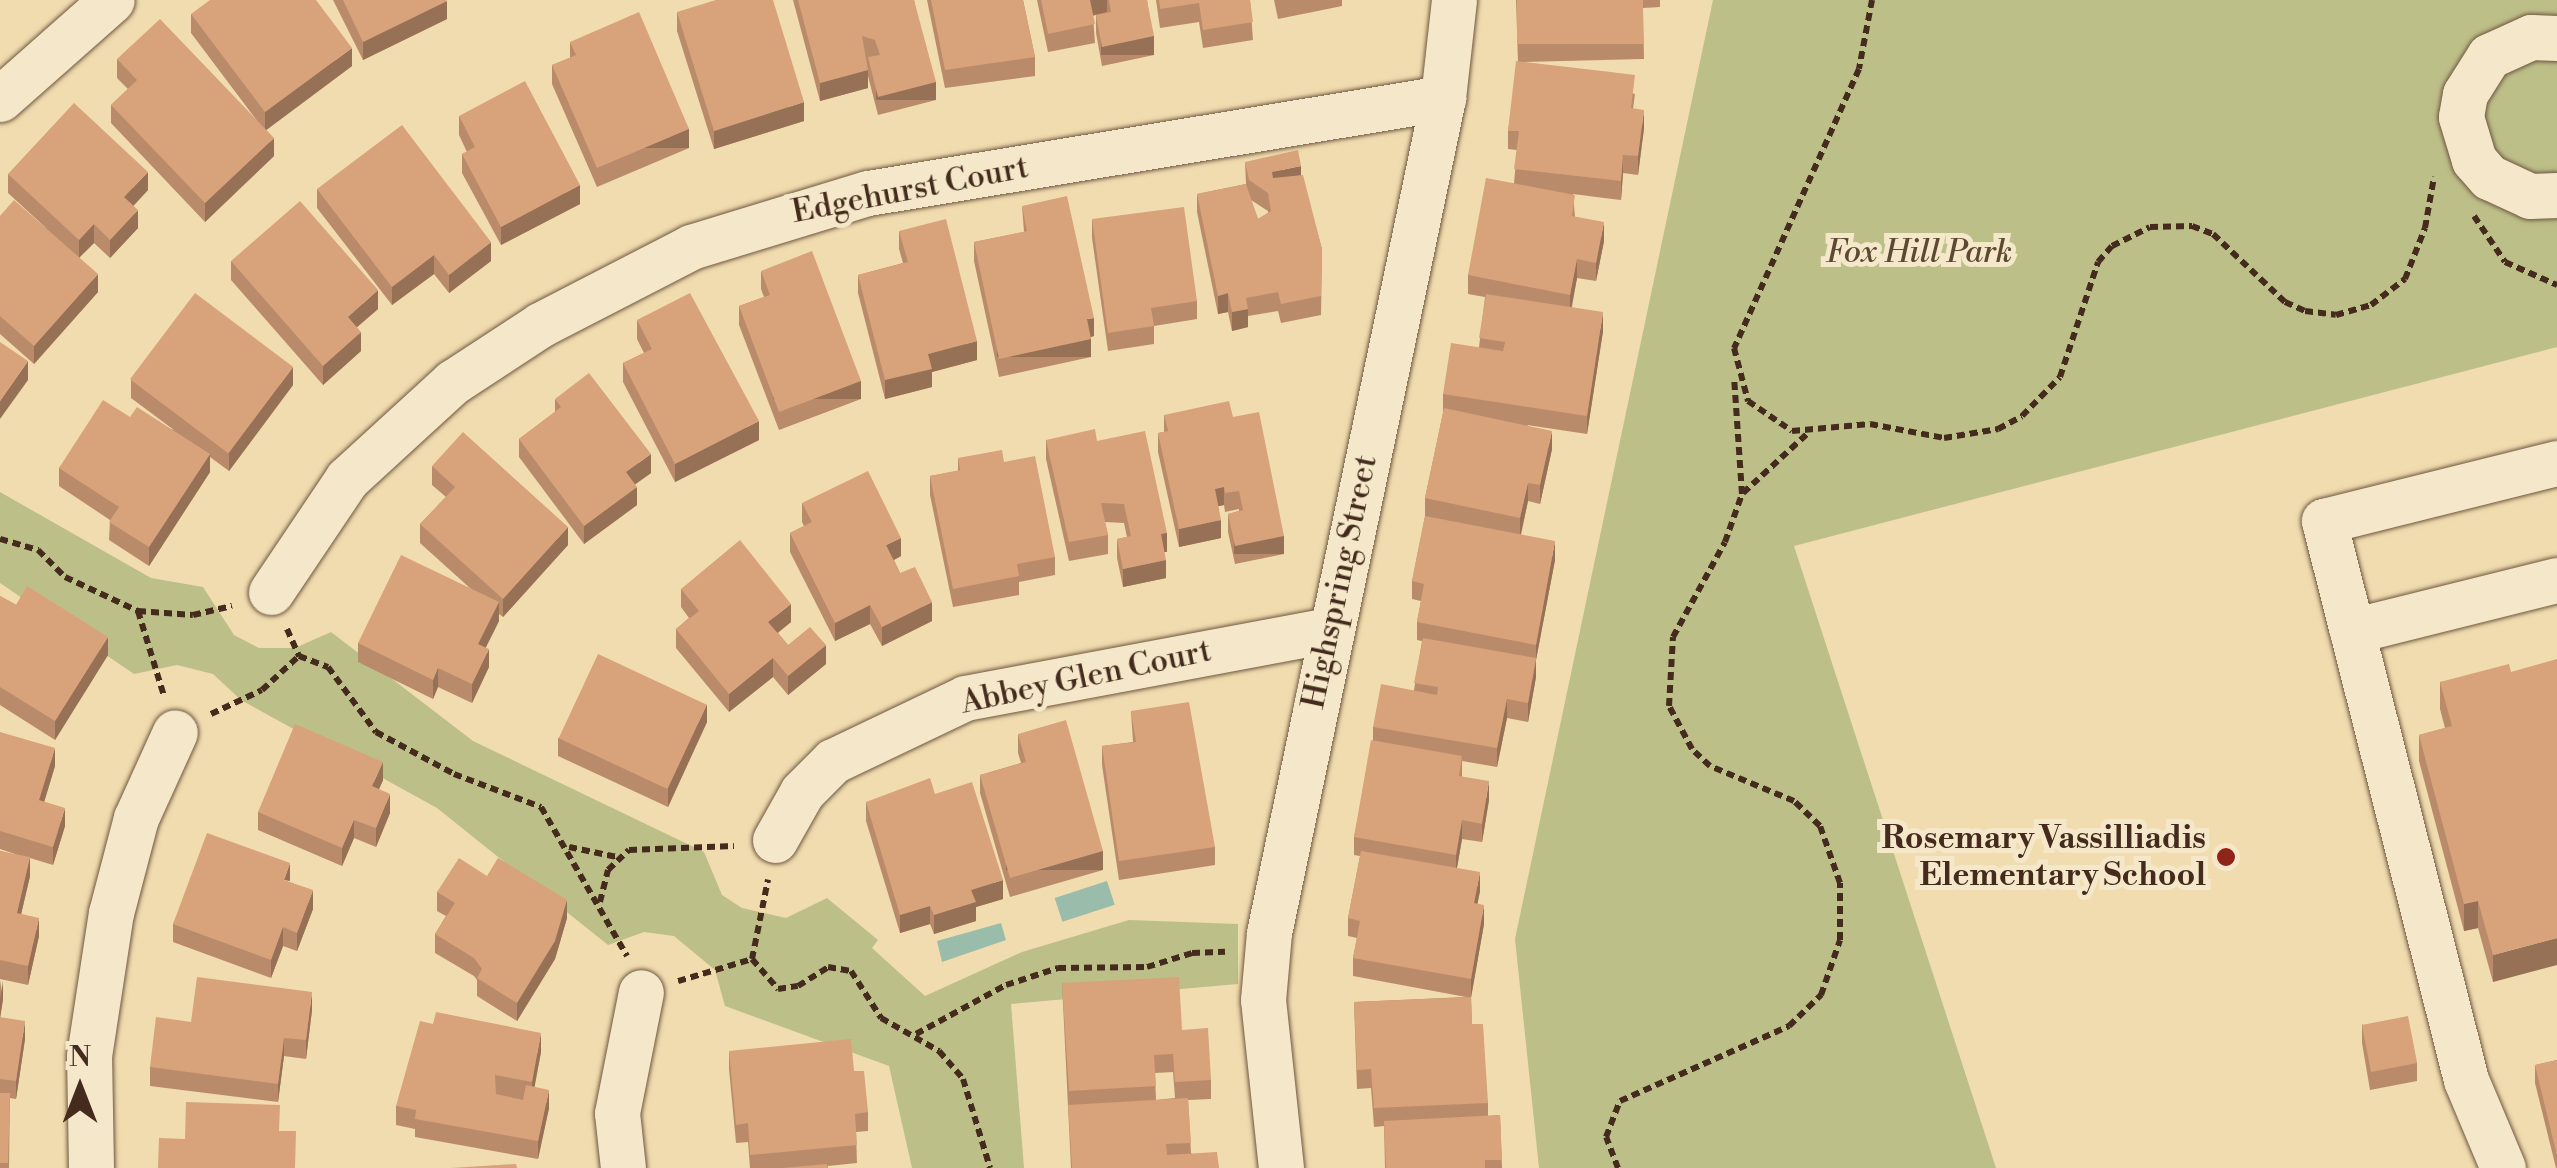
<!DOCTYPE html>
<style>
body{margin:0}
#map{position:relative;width:2557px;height:1168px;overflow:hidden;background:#f0dcae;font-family:"Libre Bodoni",serif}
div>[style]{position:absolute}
.green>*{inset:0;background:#bdbf88}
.water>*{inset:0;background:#9abcaa;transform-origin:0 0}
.path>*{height:6px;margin-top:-3px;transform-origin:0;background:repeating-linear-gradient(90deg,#442b1d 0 8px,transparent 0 13px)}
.roads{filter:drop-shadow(0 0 2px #6f5741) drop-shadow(0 0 2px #6f5741)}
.minor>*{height:45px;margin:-22.5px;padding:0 22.5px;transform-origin:22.5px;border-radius:22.5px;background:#f5e8ca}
.wall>*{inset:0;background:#ba8b6a}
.shaded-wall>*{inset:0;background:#977156;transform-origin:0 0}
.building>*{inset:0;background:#d8a27b;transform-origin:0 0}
.dots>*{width:28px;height:28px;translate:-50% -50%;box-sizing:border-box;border:5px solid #f5e8ca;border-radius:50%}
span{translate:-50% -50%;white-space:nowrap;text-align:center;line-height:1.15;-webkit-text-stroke:10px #f5e8ca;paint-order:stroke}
.street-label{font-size:32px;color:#442b1d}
.park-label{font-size:32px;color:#5c4932;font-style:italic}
.poi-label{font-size:32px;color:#442b1d;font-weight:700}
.right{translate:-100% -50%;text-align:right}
.north{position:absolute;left:30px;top:1038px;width:100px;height:100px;-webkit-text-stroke:8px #f5e8ca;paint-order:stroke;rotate:0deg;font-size:28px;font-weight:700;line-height:40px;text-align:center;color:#442b1d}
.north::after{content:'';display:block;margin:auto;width:35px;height:45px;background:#442b1d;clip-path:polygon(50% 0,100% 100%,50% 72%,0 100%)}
</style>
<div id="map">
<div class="green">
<i style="clip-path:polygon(1713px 0,2557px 0,2557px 347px,1794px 546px,1996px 1168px,1539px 1168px,1515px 939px)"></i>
<i style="clip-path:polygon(0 492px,151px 578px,203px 587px,234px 635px,259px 648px,295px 648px,331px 632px,473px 741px,704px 852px,722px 895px,742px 908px,786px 918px,827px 898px,878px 940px,872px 948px,925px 996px,1022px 952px,1129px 920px,1238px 924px,1238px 984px,1011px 1004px,1024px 1168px,912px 1168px,889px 1066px,725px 1006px,715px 970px,674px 936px,644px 932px,608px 945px,437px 808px,241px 700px,213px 674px,177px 665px,134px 674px,0 583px)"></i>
</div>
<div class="water">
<i style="left:1107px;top:881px;width:25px;height:55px;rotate:72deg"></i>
<i style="clip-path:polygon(1001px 923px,1006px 940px,942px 962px,937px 941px)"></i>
</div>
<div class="path">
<i style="left:1872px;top:0;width:70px;rotate:100.7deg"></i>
<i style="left:1859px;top:69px;width:306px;rotate:114.1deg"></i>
<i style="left:1734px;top:348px;width:55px;rotate:75.2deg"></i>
<i style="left:1748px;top:401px;width:53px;rotate:34.3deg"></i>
<i style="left:1792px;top:431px;width:78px;rotate:-5.1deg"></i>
<i style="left:1870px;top:424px;width:75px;rotate:10.7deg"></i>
<i style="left:1944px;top:438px;width:55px;rotate:-9.5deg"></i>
<i style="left:1998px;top:429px;width:27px;rotate:-28deg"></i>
<i style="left:2022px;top:416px;width:54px;rotate:-45.7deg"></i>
<i style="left:2060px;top:377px;width:121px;rotate:-71.7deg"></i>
<i style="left:2098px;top:262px;width:21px;rotate:-49deg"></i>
<i style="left:2112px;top:246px;width:42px;rotate:-26.6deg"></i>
<i style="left:2150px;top:227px;width:42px;rotate:-1.4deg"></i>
<i style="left:2192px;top:226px;width:22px;rotate:21deg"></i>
<i style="left:2213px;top:234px;width:99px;rotate:43.4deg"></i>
<i style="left:2285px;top:302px;width:22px;rotate:24deg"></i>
<i style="left:2305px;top:311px;width:31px;rotate:7deg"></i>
<i style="left:2336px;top:315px;width:36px;rotate:-16deg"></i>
<i style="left:2371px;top:305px;width:43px;rotate:-37.4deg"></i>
<i style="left:2405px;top:279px;width:55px;rotate:-68.6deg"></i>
<i style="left:2425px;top:228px;width:52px;rotate:-80deg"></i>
<i style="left:2474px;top:216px;width:55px;rotate:56deg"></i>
<i style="left:2505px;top:262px;width:57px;rotate:23.9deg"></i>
<i style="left:1743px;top:493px;width:87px;rotate:-42.7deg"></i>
<i style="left:0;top:539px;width:40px;rotate:16deg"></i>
<i style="left:38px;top:550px;width:38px;rotate:45deg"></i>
<i style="left:65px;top:577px;width:81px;rotate:25deg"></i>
<i style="left:138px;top:611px;width:55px;rotate:4.2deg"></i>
<i style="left:193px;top:615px;width:40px;rotate:-13deg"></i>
<i style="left:138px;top:611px;width:89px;rotate:73deg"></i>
<i style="left:287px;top:629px;width:30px;rotate:66deg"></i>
<i style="left:299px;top:656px;width:31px;rotate:21deg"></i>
<i style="left:328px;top:667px;width:81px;rotate:53.6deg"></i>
<i style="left:376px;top:732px;width:89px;rotate:28.3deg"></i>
<i style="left:454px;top:774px;width:93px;rotate:20.8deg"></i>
<i style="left:541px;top:807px;width:172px;rotate:60deg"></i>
<i style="left:211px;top:714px;width:56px;rotate:-25.2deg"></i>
<i style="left:262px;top:690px;width:50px;rotate:-42.6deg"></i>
<i style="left:569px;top:847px;width:49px;rotate:11.8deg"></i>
<i style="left:600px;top:902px;width:33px;rotate:-76deg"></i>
<i style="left:608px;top:870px;width:29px;rotate:-44deg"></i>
<i style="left:629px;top:850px;width:105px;rotate:-2.2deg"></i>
<i style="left:752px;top:959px;width:40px;rotate:49deg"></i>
<i style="left:778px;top:989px;width:20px;rotate:-9deg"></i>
<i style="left:798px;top:986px;width:36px;rotate:-32deg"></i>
<i style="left:828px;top:967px;width:23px;rotate:10deg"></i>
<i style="left:851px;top:971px;width:56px;rotate:57.4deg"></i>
<i style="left:881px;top:1018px;width:67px;rotate:29.6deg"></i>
<i style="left:939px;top:1051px;width:37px;rotate:49deg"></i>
<i style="left:963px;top:1079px;width:93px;rotate:73.1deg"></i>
<i style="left:678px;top:981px;width:77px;rotate:-16.6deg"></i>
<i style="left:752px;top:959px;width:81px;rotate:-78.6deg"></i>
<i style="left:916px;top:1034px;width:102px;rotate:-28.6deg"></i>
<i style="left:1006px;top:985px;width:55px;rotate:-18.1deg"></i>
<i style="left:1058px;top:968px;width:89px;rotate:-0.6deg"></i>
<i style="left:1147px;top:967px;width:47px;rotate:-17.3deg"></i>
<i style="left:1192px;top:953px;width:33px;rotate:-2deg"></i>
<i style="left:1618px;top:1168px;width:33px;rotate:-111deg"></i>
<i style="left:1606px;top:1137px;width:39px;rotate:-69deg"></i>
<i style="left:1620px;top:1101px;width:185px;rotate:-23.9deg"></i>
<i style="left:1789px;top:1026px;width:45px;rotate:-44.1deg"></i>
<i style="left:1821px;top:995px;width:58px;rotate:-70.9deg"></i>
<i style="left:1840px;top:940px;width:57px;rotate:-90deg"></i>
<i style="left:1840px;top:883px;width:60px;rotate:-109.3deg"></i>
<i style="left:1820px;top:826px;width:36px;rotate:-136deg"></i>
<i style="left:1794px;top:801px;width:91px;rotate:-157.4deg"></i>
<i style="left:1710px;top:766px;width:25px;rotate:-137deg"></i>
<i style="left:1692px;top:749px;width:49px;rotate:-118.1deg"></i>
<i style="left:1669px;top:706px;width:69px;rotate:-86.7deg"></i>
<i style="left:1673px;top:637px;width:108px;rotate:-61.3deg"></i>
<i style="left:1725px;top:542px;width:51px;rotate:-70.5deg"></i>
<i style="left:1742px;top:494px;width:116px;rotate:-93.9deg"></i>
</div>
<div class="roads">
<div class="minor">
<i style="left:2557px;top:38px;width:26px;rotate:-178deg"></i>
<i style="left:2531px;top:37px;width:46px;rotate:155.7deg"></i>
<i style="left:2489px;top:56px;width:45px;rotate:122.3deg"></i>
<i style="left:2465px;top:94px;width:23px;rotate:100deg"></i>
<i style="left:2461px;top:117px;width:45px;rotate:73.2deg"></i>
<i style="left:2474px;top:160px;width:23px;rotate:49deg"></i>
<i style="left:2489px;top:177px;width:45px;rotate:24.9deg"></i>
<i style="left:2530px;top:196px;width:27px;rotate:-2deg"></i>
<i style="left:0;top:99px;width:149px;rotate:-41.5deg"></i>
<i style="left:271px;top:592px;width:136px;rotate:-56.1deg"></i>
<i style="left:347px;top:479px;width:144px;rotate:-42.5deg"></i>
<i style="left:453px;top:382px;width:104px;rotate:-33.2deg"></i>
<i style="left:540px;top:325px;width:170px;rotate:-27.3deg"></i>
<i style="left:691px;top:247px;width:185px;rotate:-17deg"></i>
<i style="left:868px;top:193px;width:583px;rotate:-9.38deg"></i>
<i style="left:2352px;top:631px;width:211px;rotate:-14deg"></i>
<i style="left:775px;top:840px;width:55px;rotate:-60.6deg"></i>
<i style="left:802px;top:792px;width:44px;rotate:-45deg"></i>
<i style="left:833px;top:761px;width:146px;rotate:-25.5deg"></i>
<i style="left:965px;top:698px;width:370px;rotate:-10.6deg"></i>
<i style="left:91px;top:1168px;width:112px;rotate:-91deg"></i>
<i style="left:89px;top:1056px;width:145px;rotate:-81.3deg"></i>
<i style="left:111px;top:913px;width:98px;rotate:-75.3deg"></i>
<i style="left:136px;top:818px;width:94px;rotate:-65.6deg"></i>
<i style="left:623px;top:1168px;width:55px;rotate:-96.2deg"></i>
<i style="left:617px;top:1113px;width:123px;rotate:-78.8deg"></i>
<i style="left:1281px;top:1168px;width:169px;rotate:-96.1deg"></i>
<i style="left:1263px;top:1000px;width:67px;rotate:-84.9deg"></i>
<i style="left:1269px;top:933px;width:853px;rotate:-78.23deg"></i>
<i style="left:1443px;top:98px;width:99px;rotate:-83.6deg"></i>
<i style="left:2503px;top:1168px;width:95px;rotate:-112.8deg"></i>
<i style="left:2466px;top:1080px;width:577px;rotate:-104.25deg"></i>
<i style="left:2324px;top:521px;width:240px;rotate:-14deg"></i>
</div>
</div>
<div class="wall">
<i style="clip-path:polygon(333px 0,446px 0,447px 19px,363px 60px)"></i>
<i style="clip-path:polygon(793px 0,914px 0,936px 100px,878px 115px,868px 76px,868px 88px,820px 101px)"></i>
<i style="clip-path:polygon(927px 0,1023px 0,1035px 57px,1035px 76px,945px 88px)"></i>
<i style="clip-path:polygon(1037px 0,1147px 0,1154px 55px,1102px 66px,1096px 33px,1096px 15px,1093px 16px,1095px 43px,1048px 52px)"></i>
<i style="clip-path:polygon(1156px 0,1250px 0,1253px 40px,1203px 48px,1199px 22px,1160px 28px)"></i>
<i style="clip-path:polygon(1274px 0,1342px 0,1342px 6px,1278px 19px)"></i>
<i style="clip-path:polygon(1516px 0,1660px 0,1660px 7px,1643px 8px,1644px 59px,1523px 62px,1635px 94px,1633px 109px,1644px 128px,1638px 175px,1623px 173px,1621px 200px,1573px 194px,1575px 217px,1604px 241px,1596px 281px,1577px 278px,1572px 307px,1603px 331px,1587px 434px,1527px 425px,1552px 449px,1540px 504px,1528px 501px,1521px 535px,1555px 560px,1536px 660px,1536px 677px,1528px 722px,1507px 718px,1497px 767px,1462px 761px,1462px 777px,1489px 800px,1482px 842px,1462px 839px,1457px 868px,1480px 891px,1477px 904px,1484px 924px,1471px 997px,1472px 1024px,1488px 1103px,1488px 1116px,1500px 1115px,1502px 1168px,1385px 1168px,1384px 1126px,1374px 1127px,1371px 1088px,1357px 1089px,1354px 1002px,1466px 997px,1353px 976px,1353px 958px,1357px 938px,1348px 936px,1348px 918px,1360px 856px,1354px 855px,1354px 837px,1373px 740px,1373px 727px,1414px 690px,1422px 641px,1417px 640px,1417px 622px,1421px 601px,1412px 599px,1412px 581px,1425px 516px,1425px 498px,1443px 413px,1443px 394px,1479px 347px,1485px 297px,1468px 294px,1468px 275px,1514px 183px,1517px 150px,1508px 149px,1508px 131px,1518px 62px)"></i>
<i style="clip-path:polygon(677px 12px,804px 121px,714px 149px,677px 31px)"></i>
<i style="clip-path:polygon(191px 14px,352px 66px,266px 130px,274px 156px,205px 222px,111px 123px,111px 105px,128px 89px,117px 78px,117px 59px,258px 122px,191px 33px)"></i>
<i style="clip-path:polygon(570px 42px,689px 148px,597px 187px,552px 84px,552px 65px,570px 58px)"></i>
<i style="clip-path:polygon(459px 116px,580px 204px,501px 245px,462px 173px,462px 154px,467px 152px,459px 135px)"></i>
<i style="clip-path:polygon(evenodd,1245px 162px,1301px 175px,1322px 249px,1321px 315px,1281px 323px,1278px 311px,1248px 316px,1248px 327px,1232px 331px,1228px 312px,1218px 314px,1197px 212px,1197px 194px,1246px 184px,1245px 162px,1251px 200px,1268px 211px,1268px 213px,1258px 219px,1251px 200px)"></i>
<i style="clip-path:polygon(8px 174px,148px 190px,133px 206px,138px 228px,110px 258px,94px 243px,79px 257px,98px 292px,34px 364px,0 334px,0 216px,46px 228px,8px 193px)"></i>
<i style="clip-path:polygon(317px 189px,491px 261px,449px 293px,434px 274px,392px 305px,317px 208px)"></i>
<i style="clip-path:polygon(1022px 206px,1094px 336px,1091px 337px,1091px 357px,999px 377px,974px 261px,974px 242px,1024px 232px)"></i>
<i style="clip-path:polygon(1092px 219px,1197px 301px,1197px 319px,1154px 326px,1154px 344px,1108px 351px,1092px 238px)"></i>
<i style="clip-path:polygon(899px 231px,977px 360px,932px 372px,932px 387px,885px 399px,858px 293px,858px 275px,903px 263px,899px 249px)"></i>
<i style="clip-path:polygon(231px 261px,378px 309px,357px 327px,361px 351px,323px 385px,231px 280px)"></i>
<i style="clip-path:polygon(761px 271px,861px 399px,779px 430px,739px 325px,739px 306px,764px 297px,761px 289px)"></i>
<i style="clip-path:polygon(637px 320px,759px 440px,675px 482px,623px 382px,623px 363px,644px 353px,637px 339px)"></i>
<i style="clip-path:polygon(131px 380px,293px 385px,229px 471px,210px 457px,210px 472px,149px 566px,109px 540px,110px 520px,59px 486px,59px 468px,130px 417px,174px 430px,131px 398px)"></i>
<i style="clip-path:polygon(555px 399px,651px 473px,635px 484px,637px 505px,584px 544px,519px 457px,519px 439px,555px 412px)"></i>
<i style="clip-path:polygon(1164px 415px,1233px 417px,1284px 554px,1235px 564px,1228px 532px,1228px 514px,1239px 511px,1239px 509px,1225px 512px,1224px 505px,1218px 506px,1221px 538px,1179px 547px,1158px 452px,1158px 433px,1164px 432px)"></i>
<i style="clip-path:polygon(1046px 440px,1097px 441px,1167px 552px,1164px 552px,1166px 578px,1123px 587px,1117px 558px,1117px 539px,1127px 537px,1124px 523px,1105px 522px,1108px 535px,1108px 554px,1069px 561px,1046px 459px)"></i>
<i style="clip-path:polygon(958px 458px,1004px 462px,1055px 557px,1055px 575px,1019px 582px,1019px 595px,953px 607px,930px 495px,930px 476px,958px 471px)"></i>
<i style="clip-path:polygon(432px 466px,568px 545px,503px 617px,499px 614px,499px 621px,486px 647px,489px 667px,472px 703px,438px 687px,433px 699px,358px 662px,358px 643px,471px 589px,420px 543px,420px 524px,446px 497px,432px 485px)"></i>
<i style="clip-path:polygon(802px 503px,901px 556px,894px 560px,900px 573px,932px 621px,882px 646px,870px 624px,835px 641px,790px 552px,790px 533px,804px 526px,802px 522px)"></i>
<i style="clip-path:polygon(681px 589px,791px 622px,778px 633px,788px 645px,826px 664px,788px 695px,773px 677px,729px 712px,676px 648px,676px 629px,689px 618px,681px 607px)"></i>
<i style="clip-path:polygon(0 596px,108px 655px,55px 740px,0 705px)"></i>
<i style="clip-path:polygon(2511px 672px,2493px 982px,2478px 928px,2464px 931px,2419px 761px,2419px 735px,2445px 728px,2440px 709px,2440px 682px)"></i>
<i style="clip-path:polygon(1131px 711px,1215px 847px,1215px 865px,1119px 880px,1102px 765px,1102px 746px,1133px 742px)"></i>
<i style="clip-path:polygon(707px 722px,668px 807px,558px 756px,558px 738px)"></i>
<i style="clip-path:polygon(0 732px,55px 766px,44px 802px,65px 826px,53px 865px,30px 858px,30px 876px,21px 914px,39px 936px,28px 985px,0 979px,0 851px,21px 856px,0 849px)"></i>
<i style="clip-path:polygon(1018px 734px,1103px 870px,1010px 897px,980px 793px,980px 775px,1021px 763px,1018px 753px)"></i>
<i style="clip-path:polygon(383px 780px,379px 789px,390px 813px,376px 847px,354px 838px,342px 866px,258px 830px,258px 812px)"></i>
<i style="clip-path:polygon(935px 794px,1003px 899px,976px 907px,976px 921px,934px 934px,930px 924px,900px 933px,866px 821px,866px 802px)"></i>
<i style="clip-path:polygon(487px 876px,567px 918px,555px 959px,517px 1021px,477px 996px,477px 980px,474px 976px,435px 953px,435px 934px,446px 916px,437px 911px,437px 892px)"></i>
<i style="clip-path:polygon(290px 882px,313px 909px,297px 951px,283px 946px,271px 978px,173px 942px,173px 924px)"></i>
<i style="clip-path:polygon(0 980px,3px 999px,0 1017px,25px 1039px,16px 1099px,10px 1098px,9px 1168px,0 1168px)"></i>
<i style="clip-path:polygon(evenodd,1062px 983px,1182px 1030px,1211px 1080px,1211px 1099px,1188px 1100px,1191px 1153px,1219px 1168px,1071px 1168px,1062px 983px,1173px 1072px,1175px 1098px,1156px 1100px,1155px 1073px,1173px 1072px)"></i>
<i style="clip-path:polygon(312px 1010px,306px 1059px,284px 1056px,278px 1102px,150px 1086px,150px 1067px,191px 1022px)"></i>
<i style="clip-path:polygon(2362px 1024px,2417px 1063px,2417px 1081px,2370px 1090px,2362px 1043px)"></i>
<i style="clip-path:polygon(729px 1051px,854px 1071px,868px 1112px,868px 1131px,856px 1132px,857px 1163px,828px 1166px,828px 1168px,750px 1168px,748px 1142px,736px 1143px,729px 1069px)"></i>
<i style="clip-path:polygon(541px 1052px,534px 1087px,549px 1108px,538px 1159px,415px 1137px,415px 1129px,396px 1125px,396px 1106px)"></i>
<i style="clip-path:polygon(2557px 1060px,2557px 1168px,2556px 1168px,2535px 1083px,2535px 1065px)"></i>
</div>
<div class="shaded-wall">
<i style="clip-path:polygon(1089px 0,1107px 0,1107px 12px,1089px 16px)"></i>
<i style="clip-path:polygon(447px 1px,447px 19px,363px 60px,363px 42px)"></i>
<i style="left:1154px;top:36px;width:19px;height:53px;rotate:90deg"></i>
<i style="clip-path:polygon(352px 48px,352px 66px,265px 131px,265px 112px)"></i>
<i style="clip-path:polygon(868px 70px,868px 88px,820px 101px,820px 83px)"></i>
<i style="left:936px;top:82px;width:18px;height:60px;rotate:90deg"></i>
<i style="clip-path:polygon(804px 102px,804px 121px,714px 149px,714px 131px)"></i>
<i style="clip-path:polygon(1644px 110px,1644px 128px,1638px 175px,1638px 156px)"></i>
<i style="left:689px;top:129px;width:19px;height:100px;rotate:90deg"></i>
<i style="clip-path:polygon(274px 138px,274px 156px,205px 222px,205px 203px)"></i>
<i style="clip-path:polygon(1623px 155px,1623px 173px,1621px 200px,1621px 181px)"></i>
<i style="clip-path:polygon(1301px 166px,1301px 184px,1272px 191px,1272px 172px)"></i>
<i style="clip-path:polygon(148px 172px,148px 190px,124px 216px,124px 197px)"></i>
<i style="clip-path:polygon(580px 185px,580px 204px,501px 245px,501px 227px)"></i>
<i style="clip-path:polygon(138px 210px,138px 228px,110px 258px,110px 240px)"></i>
<i style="clip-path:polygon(1604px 222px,1604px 241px,1596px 281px,1596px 263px)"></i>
<i style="clip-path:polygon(94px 224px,94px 243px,79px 258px,79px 240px)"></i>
<i style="clip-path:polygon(491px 242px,491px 261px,449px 293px,449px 275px)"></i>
<i style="clip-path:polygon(434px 255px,434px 274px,392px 305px,392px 287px)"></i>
<i style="clip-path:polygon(1577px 259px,1577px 278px,1570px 313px,1570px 295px)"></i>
<i style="clip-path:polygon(98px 274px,98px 292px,34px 364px,34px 346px)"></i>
<i style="clip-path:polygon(378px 290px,378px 309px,348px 335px,348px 317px)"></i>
<i style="clip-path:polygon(1228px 293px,1228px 312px,1218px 314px,1218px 296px)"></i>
<i style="clip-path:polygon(1248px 309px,1248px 327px,1232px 331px,1232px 312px)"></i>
<i style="clip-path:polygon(1603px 312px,1603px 331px,1587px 434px,1587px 416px)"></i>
<i style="clip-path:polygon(1094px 318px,1094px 336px,1087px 338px,1087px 319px)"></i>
<i style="clip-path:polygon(361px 332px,361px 351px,323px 385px,323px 366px)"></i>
<i style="left:1091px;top:339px;width:18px;height:94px;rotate:90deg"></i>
<i style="clip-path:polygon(977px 341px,977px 360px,932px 372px,932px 387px,885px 399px,885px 380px,928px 354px)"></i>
<i style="clip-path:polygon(28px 361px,28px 380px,0 419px,0 401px)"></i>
<i style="clip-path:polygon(293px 367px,293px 385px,229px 471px,229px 453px)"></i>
<i style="left:861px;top:381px;width:18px;height:88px;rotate:90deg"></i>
<i style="clip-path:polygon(759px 421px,759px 440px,675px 482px,675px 464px)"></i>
<i style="clip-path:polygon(1552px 431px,1552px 449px,1540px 504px,1540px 485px)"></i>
<i style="clip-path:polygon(210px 454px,210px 472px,149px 566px,149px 547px)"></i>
<i style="clip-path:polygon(651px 454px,651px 473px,626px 491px,626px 472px)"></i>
<i style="clip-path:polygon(1528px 483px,1528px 501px,1520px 537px,1520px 518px)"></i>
<i style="clip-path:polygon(637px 487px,637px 505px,584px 544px,584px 526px)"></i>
<i style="clip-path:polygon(1224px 487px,1224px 505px,1215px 507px,1215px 489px)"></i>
<i style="clip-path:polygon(1221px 520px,1221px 538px,1179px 547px,1179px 529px)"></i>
<i style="clip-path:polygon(568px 527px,568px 545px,503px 617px,503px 599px)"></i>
<i style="left:1167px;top:533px;width:19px;height:6px;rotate:90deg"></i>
<i style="left:1284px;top:536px;width:18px;height:50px;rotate:90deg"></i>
<i style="clip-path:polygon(901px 538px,901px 556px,886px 564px,886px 545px)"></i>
<i style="clip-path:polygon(1555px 541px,1555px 560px,1536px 660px,1536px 677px,1528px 722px,1528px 703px,1536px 661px,1536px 645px)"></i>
<i style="clip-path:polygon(1166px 560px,1166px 578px,1123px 587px,1123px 569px)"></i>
<i style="clip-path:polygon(499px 602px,499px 621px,478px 663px,478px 644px)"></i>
<i style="clip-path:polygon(932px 602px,932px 621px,882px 646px,882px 627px)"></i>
<i style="clip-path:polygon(791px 604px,791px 622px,768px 640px,768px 622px)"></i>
<i style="clip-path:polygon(870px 605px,870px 624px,835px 641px,835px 623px)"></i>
<i style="clip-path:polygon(108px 637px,108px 655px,55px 740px,55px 721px)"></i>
<i style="clip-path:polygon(826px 645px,826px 664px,788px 695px,788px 676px)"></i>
<i style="clip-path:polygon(489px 649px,489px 667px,472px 703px,472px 684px)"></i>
<i style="clip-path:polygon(773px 658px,773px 677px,729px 712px,729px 694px)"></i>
<i style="clip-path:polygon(438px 668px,438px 687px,433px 699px,433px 680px)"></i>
<i style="clip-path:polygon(1507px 699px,1507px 718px,1497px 767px,1497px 748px)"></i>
<i style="clip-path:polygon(707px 704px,707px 722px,668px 807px,668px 788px)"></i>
<i style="clip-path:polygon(55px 748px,55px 766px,39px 819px,39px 800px)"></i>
<i style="clip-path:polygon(383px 762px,383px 780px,372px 805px,372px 786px)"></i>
<i style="clip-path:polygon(1489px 781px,1489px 800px,1482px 842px,1482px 824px)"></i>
<i style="clip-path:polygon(390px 794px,390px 813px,376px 847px,376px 828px)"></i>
<i style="clip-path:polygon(65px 808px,65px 826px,53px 865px,53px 847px)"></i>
<i style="clip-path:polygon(354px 820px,354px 838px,342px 866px,342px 848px)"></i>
<i style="clip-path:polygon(1462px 820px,1462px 839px,1456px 873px,1456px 855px)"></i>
<i style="left:1103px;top:851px;width:19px;height:97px;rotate:90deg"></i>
<i style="clip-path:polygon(30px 857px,30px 876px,17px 932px,17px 913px)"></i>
<i style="clip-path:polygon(290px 863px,290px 881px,284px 880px)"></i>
<i style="clip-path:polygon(1480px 872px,1480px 891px,1474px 922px,1474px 903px)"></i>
<i style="clip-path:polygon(1003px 880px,1003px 899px,976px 907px,976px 921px,934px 934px,934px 915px,971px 890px)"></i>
<i style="clip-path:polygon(313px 890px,313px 909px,297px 951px,297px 933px)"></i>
<i style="clip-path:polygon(567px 900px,567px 918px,555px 959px,517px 1021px,517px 1003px)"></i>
<i style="clip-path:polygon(2478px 901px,2478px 928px,2464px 931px,2464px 904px)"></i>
<i style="clip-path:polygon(1484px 905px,1484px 924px,1471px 998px,1471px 979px)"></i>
<i style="clip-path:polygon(930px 906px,930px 924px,900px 933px,900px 915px)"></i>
<i style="clip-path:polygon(39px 918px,39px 936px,28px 985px,28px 966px)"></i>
<i style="clip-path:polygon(283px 927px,283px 946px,271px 978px,271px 960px)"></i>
<i style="clip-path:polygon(2557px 938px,2557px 965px,2493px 982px,2493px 955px)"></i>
<i style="clip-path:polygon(3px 981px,3px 999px,0 1019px,0 1000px)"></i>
<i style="clip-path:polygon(312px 992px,312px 1010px,306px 1059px,306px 1040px)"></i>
<i style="clip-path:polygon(25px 1021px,25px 1039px,16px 1099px,16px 1081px)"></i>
<i style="clip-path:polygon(541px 1033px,541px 1052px,532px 1101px,532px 1082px)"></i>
<i style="clip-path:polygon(284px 1038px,284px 1056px,278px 1102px,278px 1084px)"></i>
<i style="clip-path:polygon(549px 1090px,549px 1108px,538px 1159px,538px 1141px)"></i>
</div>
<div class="building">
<i style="clip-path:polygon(210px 0,316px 0,352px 48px,265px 112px,191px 14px)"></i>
<i style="clip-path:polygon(343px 0,446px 0,447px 1px,363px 42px)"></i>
<i style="clip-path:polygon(716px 0,773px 0,804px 102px,714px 131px,677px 12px)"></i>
<i style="clip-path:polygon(798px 0,914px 0,936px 82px,878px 97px,868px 57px,880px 55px,875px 40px,862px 36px,868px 70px,820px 83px)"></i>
<i style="clip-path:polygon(931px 0,1023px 0,1035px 57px,945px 70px)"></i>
<i style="clip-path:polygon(1041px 0,1090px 0,1095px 24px,1048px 34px)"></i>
<i style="clip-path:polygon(1109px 0,1147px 0,1154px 36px,1102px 47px,1096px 15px,1111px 12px)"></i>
<i style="clip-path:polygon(1159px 0,1250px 0,1253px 22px,1203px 30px,1199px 3px,1160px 9px)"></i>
<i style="left:1517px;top:0;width:126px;height:44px"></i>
<i style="clip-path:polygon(639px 12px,689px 129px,597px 168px,552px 65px,576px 55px,570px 42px)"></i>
<i style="clip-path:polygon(160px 19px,274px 138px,205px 203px,111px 105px,137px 80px,117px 59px)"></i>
<i style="clip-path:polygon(1516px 61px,1635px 75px,1631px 108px,1644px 110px,1638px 156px,1623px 155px,1621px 181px,1514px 169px,1519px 131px,1508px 131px)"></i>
<i style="clip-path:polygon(525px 81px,580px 185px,501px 227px,462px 154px,475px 147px,459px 116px)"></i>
<i style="clip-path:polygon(74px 103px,148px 172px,124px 197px,138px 210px,110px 240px,94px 224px,79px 240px,8px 174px)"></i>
<i style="clip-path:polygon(402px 125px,491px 242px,449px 275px,434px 255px,392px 287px,317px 189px)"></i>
<i style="clip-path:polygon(1298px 150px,1301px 166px,1272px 172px,1273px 178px,1303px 175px,1322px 249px,1321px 296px,1281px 304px,1278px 292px,1246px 298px,1248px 309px,1232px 312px,1228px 293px,1218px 296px,1197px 194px,1246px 184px,1258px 219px,1271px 211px,1268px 193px,1249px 180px,1245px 162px)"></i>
<i style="clip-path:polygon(1486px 178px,1575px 195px,1572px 216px,1604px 222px,1596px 263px,1577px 259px,1570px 295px,1468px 275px)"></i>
<i style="clip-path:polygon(1067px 196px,1094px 318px,1087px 319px,1091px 339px,999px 359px,974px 242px,1027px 231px,1022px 206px)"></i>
<i style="clip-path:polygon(14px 200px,98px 274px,34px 346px,0 316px,0 216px)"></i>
<i style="clip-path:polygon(300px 201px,378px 290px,348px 317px,361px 332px,323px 366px,231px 261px)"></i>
<i style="clip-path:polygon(1184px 207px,1197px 301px,1151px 308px,1154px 326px,1108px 333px,1092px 219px)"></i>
<i style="clip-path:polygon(946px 219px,977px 341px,928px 354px,932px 369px,885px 380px,858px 275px,908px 262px,899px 231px)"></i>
<i style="clip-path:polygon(812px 251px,861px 381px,779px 412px,739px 306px,770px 295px,761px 271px)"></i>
<i style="left:195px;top:293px;width:123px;height:108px;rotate:37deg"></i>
<i style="clip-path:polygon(690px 293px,759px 421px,675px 464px,623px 363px,652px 349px,637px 320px)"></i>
<i style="clip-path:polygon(1486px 294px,1603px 312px,1587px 416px,1443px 394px,1451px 343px,1503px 351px,1505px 342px,1479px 338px)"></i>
<i style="clip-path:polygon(0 342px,28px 361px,0 401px)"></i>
<i style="clip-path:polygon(589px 373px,651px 454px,626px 472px,637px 487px,584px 526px,519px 439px,561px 407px,555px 399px)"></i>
<i style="clip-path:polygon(103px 400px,130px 417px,137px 407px,210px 454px,149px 547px,109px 522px,119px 507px,59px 468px)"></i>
<i style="clip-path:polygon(1229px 401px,1233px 417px,1259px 412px,1284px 536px,1235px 546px,1228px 514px,1243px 510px,1239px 491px,1225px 493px,1224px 487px,1215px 489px,1221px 520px,1179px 529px,1158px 433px,1168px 431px,1164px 415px)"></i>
<i style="clip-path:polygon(1444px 408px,1552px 431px,1540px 485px,1528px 483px,1520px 518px,1425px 498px)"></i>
<i style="clip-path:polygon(1095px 429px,1097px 441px,1145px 431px,1167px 533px,1161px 534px,1166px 560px,1123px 569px,1117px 539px,1131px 536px,1124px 504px,1101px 503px,1108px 535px,1069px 542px,1046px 440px)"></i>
<i style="clip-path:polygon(463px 432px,568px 527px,503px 599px,420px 524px,455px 487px,432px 466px)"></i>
<i style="clip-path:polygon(1002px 450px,1004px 462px,1035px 456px,1055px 557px,1017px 564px,1019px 576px,953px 589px,930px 476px,960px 470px,958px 458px)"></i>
<i style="clip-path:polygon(868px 471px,901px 538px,886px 545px,900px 573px,915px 567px,932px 602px,882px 627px,870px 605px,835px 623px,790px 533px,812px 522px,802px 503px)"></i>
<i style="clip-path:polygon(1425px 516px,1555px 541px,1536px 645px,1417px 622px,1424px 584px,1412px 581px)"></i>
<i style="clip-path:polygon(740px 540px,791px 604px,768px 622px,788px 645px,810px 627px,826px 645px,788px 676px,773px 658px,729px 694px,676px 629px,699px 611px,681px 589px)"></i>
<i style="clip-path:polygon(401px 555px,499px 602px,478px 644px,489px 649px,472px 684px,438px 668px,433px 680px,358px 643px)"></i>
<i style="clip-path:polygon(27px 586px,108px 637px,55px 721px,0 687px,0 596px,16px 605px)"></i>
<i style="clip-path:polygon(1423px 638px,1536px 658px,1528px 703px,1507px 699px,1497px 748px,1373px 727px,1381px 684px,1437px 695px,1438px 687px,1414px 683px)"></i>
<i style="left:598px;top:654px;width:120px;height:93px;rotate:25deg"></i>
<i style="clip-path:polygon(2557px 659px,2557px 938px,2493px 955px,2478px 901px,2464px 904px,2419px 735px,2452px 726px,2440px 682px,2509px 664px,2511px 672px)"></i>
<i style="clip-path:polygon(1189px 702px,1215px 847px,1119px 861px,1102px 746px,1136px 742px,1131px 711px)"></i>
<i style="clip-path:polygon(1066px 720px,1103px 851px,1010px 878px,980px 775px,1026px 762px,1018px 734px)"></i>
<i style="clip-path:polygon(295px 724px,383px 762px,372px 786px,390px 794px,376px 828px,354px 820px,342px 848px,258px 812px)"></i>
<i style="clip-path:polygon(0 732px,55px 748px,39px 800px,65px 808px,53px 847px,0 831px)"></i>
<i style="clip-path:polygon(1371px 740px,1462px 756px,1459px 776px,1489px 781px,1482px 824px,1462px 820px,1456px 855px,1354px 837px)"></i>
<i style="clip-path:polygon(930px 778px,935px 794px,972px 782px,1003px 880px,971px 890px,976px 902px,934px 915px,930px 906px,900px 915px,866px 802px)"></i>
<i style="clip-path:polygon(207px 833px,290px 863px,284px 880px,313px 890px,297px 933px,283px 927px,271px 960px,173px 924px)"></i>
<i style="clip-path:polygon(0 851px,30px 857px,17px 913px,39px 918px,28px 966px,0 960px)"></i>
<i style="clip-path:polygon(1361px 851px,1480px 872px,1474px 903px,1484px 905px,1471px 979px,1353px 958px,1360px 921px,1348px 918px)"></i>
<i style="clip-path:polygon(459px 858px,487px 876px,498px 858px,567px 900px,555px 941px,517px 1003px,477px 978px,482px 969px,474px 958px,435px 934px,455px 903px,437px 892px)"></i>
<i style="clip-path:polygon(197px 977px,312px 992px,306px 1040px,284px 1038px,278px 1084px,150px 1067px,156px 1017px,191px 1022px)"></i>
<i style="clip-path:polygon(1179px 977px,1182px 1030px,1208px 1028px,1211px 1080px,1175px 1082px,1173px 1054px,1154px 1055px,1156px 1086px,1069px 1091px,1062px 983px)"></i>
<i style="clip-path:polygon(1471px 997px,1472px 1024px,1483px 1024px,1488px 1103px,1374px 1108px,1371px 1069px,1357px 1070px,1354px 1002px)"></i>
<i style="clip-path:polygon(436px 1012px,541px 1033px,532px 1082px,495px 1075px,496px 1094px,523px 1100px,526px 1085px,549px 1090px,538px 1141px,415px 1119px,416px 1110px,396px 1106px,420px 1021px,433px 1024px)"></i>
<i style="left:2408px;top:1016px;width:48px;height:47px;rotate:79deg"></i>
<i style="clip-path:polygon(0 1017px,25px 1021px,16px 1081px,0 1079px)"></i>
<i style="clip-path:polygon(851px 1039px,854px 1071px,864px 1071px,868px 1112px,855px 1114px,857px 1145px,750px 1155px,748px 1123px,736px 1125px,729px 1051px)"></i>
<i style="clip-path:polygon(2557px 1060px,2557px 1156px,2535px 1065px)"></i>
<i style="clip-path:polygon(0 1093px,10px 1093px,8px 1163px,0 1163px)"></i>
<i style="clip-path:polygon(1188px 1098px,1191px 1143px,1166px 1144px,1167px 1155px,1217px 1152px,1219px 1168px,1072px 1168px,1068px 1105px)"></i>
<i style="clip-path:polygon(186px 1102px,280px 1105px,279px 1131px,296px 1131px,295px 1168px,158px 1168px,159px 1138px,185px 1139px)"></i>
<i style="clip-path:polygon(1500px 1115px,1502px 1160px,1485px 1160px,1485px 1168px,1386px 1168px,1384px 1121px)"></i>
<i style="clip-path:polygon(516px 1164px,517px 1168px,451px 1168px)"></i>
<i style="clip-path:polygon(827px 1164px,828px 1168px,783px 1168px)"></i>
</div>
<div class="dots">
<i style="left:2226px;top:857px;background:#8f2418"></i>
</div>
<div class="street-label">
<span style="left:910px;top:190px;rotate:-11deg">Edgehurst Court</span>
<span style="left:1340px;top:582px;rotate:-78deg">Highspring Street</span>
<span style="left:1086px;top:677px;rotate:-12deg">Abbey Glen Court</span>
</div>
<div class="park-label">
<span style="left:1919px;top:252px">Fox Hill Park</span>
</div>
<div class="poi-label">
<span class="right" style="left:2206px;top:857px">Rosemary Vassilliadis<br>Elementary School</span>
</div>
<div class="north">N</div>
</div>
